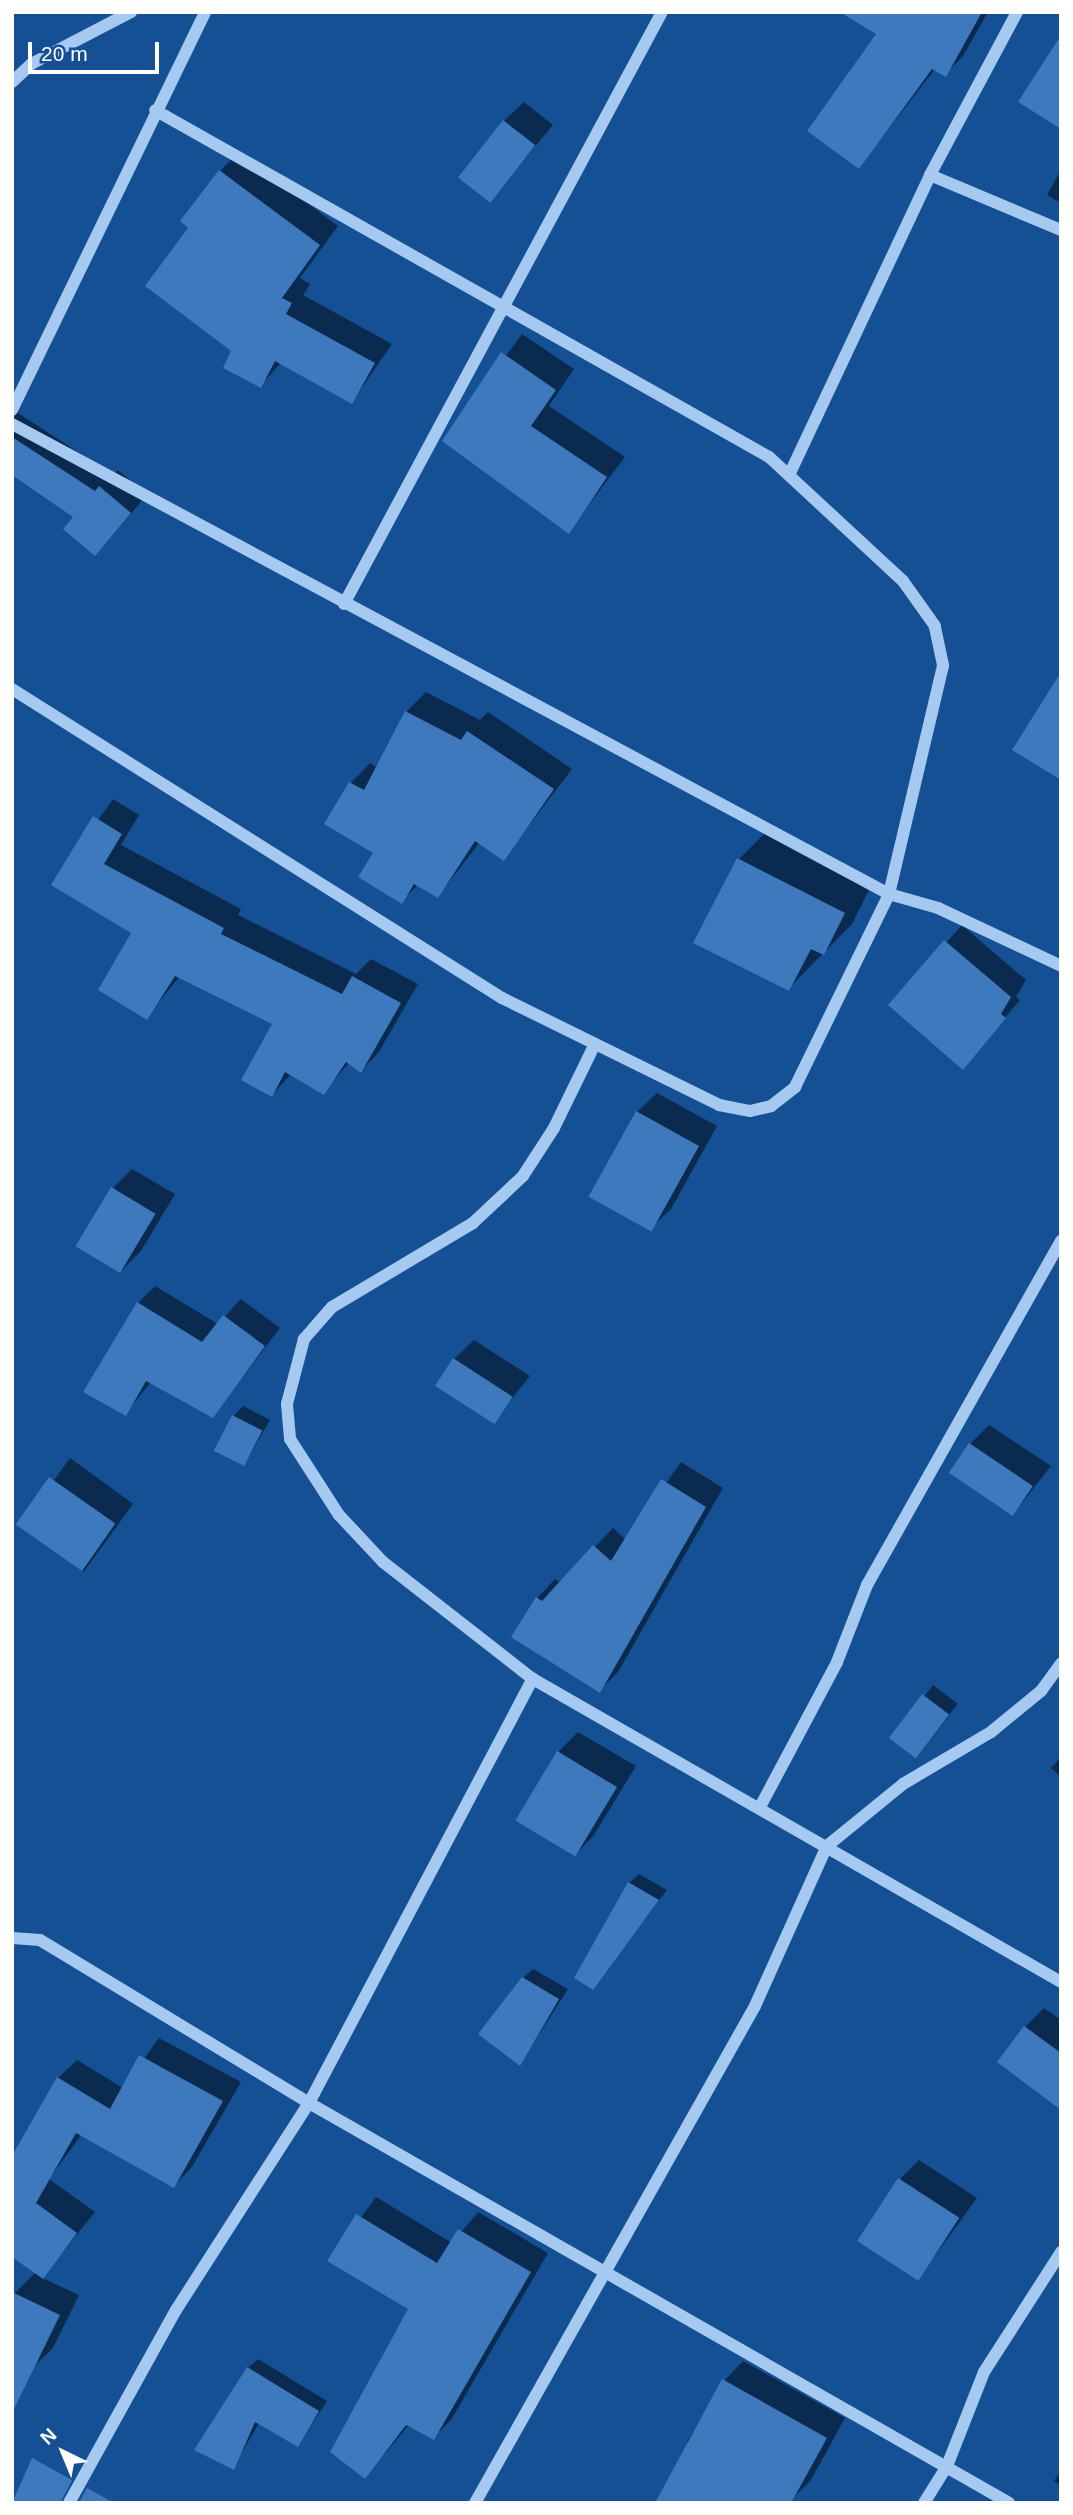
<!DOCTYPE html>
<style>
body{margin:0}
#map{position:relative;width:1073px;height:2515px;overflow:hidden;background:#155094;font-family:Arial,sans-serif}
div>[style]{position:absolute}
.shadow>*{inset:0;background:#0007;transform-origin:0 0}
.building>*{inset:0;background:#3d79bc;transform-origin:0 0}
.minor>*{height:12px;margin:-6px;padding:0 6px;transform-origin:6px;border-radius:6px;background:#a5c9f1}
span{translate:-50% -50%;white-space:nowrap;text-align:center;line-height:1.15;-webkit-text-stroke:5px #155094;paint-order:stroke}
.frame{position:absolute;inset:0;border:14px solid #fff;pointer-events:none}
.north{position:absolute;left:28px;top:2417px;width:70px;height:70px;-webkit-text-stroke:5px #155094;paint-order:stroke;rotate:317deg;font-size:19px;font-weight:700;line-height:28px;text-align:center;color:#fff}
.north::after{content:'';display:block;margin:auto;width:24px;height:32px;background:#fff;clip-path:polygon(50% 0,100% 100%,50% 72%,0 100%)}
.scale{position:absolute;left:28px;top:42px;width:131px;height:32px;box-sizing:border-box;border:4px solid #fff;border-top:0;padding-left:9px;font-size:21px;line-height:24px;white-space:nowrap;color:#fff;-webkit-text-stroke:5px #155094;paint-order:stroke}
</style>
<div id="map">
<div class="shadow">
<i style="clip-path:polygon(858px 12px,988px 12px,963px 56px,945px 75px,935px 69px,859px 167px,878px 33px)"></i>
<i style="clip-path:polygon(524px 102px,553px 125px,490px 201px,504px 121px)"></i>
<i style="clip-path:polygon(239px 152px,338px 226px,300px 278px,310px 284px,303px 295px,392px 344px,352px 402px,281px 363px,260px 386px,234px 351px,191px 228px,220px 171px)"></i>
<i style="clip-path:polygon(1061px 170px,1061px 203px,1047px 195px)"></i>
<i style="clip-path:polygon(522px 334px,574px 369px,549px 406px,625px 457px,569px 531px,444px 440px)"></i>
<i style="clip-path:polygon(12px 409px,113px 475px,118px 470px,147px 495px,111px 537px,12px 473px)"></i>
<i style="clip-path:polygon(426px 692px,480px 720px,488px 712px,572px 769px,504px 858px,480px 842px,438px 896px,418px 885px,401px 901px,376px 852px,327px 823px,351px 783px,370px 763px,378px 768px,406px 712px)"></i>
<i style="clip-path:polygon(113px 799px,139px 815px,121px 845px,241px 909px,238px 915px,356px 974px,371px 959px,418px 984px,379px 1052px,361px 1071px,350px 1062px,323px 1092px,291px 1074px,272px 1095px,274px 1023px,180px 976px,146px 1018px,133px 933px,53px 884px)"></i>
<i style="clip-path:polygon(767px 831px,872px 884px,852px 924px,788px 989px,739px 859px)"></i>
<i style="clip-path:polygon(962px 925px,1026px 980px,1016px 997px,1020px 1000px,963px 1067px,890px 1005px)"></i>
<i style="clip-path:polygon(657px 1093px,717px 1126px,671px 1209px,651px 1228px,637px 1112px)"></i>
<i style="clip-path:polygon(132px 1169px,175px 1194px,141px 1251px,121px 1271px,113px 1188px)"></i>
<i style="clip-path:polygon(155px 1286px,218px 1324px,241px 1299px,280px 1328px,213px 1416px,151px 1382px,125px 1414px,138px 1303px)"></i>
<i style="clip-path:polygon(474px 1340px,530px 1376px,493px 1422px,454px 1359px)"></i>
<i style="clip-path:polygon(243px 1406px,270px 1420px,244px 1465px,234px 1416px)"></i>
<i style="clip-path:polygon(989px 1425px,1051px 1466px,1014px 1513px,970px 1444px)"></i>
<i style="left:70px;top:1458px;width:78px;height:84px;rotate:36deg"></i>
<i style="clip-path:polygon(681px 1462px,723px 1488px,618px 1672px,600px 1690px,537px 1598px,555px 1579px,561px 1583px,613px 1528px,626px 1540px)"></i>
<i style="left:933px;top:1685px;width:31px;height:68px;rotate:37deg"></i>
<i style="clip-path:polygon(578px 1732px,636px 1766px,594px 1835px,575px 1855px,517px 1820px,558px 1752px)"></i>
<i style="clip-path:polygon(1061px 1757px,1061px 1777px,1051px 1768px)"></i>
<i style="clip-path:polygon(639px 1874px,667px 1890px,593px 1988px,629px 1883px)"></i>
<i style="clip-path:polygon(533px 1969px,568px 1989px,520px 2064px,523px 1978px)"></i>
<i style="clip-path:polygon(1044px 2008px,1061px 2020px,1061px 2108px,1025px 2027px)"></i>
<i style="clip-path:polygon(159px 2038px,241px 2082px,192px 2167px,174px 2186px,82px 2134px,49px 2179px,95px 2212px,42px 2278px,79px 2295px,53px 2348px,33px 2367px,14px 2294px,36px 2272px,12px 2255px,58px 2078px,77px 2060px,123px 2088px)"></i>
<i style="clip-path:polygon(919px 2160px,977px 2198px,918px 2279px,899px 2180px)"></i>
<i style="clip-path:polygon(376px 2197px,452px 2243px,478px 2212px,548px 2253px,451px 2420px,433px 2438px,409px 2425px,365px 2477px,410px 2308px,330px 2261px)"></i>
<i style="clip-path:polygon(258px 2359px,327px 2401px,298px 2445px,259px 2423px,233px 2468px,248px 2368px)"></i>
<i style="clip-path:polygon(743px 2361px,845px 2418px,811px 2480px,791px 2500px,687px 2442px,724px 2381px)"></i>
<i style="clip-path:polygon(1061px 2471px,1061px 2486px,1054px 2481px)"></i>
</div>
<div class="building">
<i style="clip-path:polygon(840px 12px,982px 12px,946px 77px,932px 69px,859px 169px,807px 131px,876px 34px)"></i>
<i style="clip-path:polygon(1061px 35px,1061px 129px,1018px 102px)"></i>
<i style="left:503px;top:120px;width:41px;height:73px;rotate:38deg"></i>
<i style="clip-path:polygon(219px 170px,320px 245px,282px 298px,292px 303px,286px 314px,375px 363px,352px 404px,275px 361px,261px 388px,223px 368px,231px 351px,145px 286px,188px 228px,180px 221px)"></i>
<i style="clip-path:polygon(501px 352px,556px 390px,531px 426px,607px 477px,569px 534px,442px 441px)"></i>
<i style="clip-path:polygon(12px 437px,95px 491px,99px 486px,131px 513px,95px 556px,63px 529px,73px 517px,12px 475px)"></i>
<i style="clip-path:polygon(1061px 672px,1061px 780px,1012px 750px)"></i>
<i style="clip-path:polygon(405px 711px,461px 740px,467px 731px,554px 789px,504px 861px,475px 841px,438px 898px,414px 884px,402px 904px,358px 877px,373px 853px,324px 824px,349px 782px,364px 790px)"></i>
<i style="clip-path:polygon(93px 816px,122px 834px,104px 864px,224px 928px,221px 934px,342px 994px,352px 976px,401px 1003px,361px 1073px,346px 1062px,324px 1095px,285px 1072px,272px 1097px,241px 1080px,272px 1024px,175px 976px,147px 1020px,98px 990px,131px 933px,51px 885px)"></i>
<i style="clip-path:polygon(737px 858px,845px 913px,824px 955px,811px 949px,789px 991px,693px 943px)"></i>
<i style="clip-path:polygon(944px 940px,1011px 997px,1001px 1014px,1006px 1018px,963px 1070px,888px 1005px)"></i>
<i style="left:636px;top:1111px;width:72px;height:98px;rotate:29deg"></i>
<i style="left:111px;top:1187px;width:52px;height:69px;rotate:31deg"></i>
<i style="clip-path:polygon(137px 1302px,202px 1342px,223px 1315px,265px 1346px,213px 1418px,146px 1381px,126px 1416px,83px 1392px)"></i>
<i style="left:453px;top:1358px;width:71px;height:33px;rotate:33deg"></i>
<i style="left:232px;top:1415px;width:34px;height:40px;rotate:27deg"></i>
<i style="left:969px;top:1443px;width:77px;height:36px;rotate:34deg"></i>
<i style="left:49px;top:1477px;width:81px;height:58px;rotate:35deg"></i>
<i style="clip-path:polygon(661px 1479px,706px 1507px,600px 1693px,511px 1637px,536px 1597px,542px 1601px,593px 1545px,611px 1561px)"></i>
<i style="left:922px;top:1694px;width:34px;height:55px;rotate:37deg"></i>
<i style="left:557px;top:1751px;width:70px;height:81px;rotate:31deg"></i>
<i style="clip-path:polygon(628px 1882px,659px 1900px,593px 1990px,574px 1978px)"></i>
<i style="clip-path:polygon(522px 1977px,559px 1999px,520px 2066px,478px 2034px)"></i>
<i style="clip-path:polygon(1024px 2026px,1061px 2053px,1061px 2110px,997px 2062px)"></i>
<i style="clip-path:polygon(139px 2055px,223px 2101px,174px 2188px,76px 2133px,36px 2203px,77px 2233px,43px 2279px,12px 2257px,12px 2156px,57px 2077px,110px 2109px)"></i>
<i style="left:898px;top:2178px;width:73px;height:75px;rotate:33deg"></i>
<i style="clip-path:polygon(356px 2214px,437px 2263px,458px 2229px,531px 2272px,434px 2440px,406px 2425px,365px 2479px,330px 2452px,408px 2309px,327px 2261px)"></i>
<i style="clip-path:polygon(12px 2292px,60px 2315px,12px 2413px)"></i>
<i style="clip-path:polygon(247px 2367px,319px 2411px,298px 2447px,255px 2422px,234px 2470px,194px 2450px)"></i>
<i style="clip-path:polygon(722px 2379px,827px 2438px,791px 2503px,655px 2503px)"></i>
<i style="clip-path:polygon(32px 2458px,72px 2480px,60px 2503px,12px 2503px)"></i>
<i style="clip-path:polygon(87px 2488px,114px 2503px,79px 2503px)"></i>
</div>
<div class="minor">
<i style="left:12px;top:82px;width:26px;rotate:-43deg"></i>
<i style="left:31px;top:64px;width:113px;rotate:-27.5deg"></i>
<i style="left:930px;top:175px;width:142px;rotate:22.8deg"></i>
<i style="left:12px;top:410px;width:442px;rotate:-64.1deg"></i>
<i style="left:12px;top:424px;width:995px;rotate:28.19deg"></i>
<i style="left:889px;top:894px;width:51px;rotate:15.9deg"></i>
<i style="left:938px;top:908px;width:136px;rotate:25.2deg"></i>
<i style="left:791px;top:471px;width:327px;rotate:-64.8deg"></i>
<i style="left:930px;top:175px;width:185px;rotate:-61.9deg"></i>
<i style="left:344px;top:604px;width:672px;rotate:-61.76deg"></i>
<i style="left:12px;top:689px;width:579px;rotate:32.24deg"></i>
<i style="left:502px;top:998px;width:242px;rotate:26.2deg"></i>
<i style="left:719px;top:1105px;width:32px;rotate:11deg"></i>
<i style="left:750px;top:1111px;width:22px;rotate:-13deg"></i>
<i style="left:771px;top:1106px;width:31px;rotate:-38deg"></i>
<i style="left:795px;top:1087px;width:215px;rotate:-64deg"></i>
<i style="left:889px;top:894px;width:235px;rotate:-76.7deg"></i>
<i style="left:943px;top:665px;width:40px;rotate:-102deg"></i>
<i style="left:935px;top:626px;width:55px;rotate:-125.4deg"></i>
<i style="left:903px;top:581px;width:183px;rotate:-137.2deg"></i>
<i style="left:769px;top:457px;width:705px;rotate:-150.53deg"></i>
<i style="left:593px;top:1048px;width:89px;rotate:116deg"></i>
<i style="left:554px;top:1128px;width:57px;rotate:122.9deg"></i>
<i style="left:523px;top:1176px;width:69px;rotate:136.8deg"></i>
<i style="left:473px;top:1223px;width:164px;rotate:149.2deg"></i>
<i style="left:332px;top:1307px;width:43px;rotate:131.2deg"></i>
<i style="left:304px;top:1339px;width:67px;rotate:104.7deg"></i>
<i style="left:287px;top:1404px;width:35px;rotate:85deg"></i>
<i style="left:290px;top:1439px;width:90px;rotate:57.2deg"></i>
<i style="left:339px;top:1515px;width:64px;rotate:46.9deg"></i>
<i style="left:383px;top:1562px;width:190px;rotate:38deg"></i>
<i style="left:533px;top:1679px;width:609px;rotate:29.85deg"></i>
<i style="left:760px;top:1807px;width:164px;rotate:-62deg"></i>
<i style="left:837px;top:1662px;width:83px;rotate:-68.7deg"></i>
<i style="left:867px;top:1585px;width:395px;rotate:-60.6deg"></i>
<i style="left:12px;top:1938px;width:28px;rotate:4deg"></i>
<i style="left:40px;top:1940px;width:315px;rotate:31.2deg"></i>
<i style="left:309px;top:2103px;width:806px;rotate:29.74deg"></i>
<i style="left:69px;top:2503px;width:221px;rotate:-61deg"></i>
<i style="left:176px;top:2310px;width:246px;rotate:-57.3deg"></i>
<i style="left:309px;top:2103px;width:480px;rotate:-62.2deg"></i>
<i style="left:475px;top:2503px;width:570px;rotate:-60.6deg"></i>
<i style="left:755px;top:2006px;width:175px;rotate:-65.8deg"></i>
<i style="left:827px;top:1846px;width:98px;rotate:-39.2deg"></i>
<i style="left:903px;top:1784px;width:102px;rotate:-30.6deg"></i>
<i style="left:991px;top:1732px;width:65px;rotate:-39.4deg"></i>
<i style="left:1041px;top:1691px;width:34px;rotate:-54deg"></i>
<i style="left:924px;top:2503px;width:44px;rotate:-58.1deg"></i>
<i style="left:947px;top:2466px;width:101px;rotate:-68.5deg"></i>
<i style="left:984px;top:2372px;width:143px;rotate:-57.3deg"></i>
</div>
<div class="frame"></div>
<div class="north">N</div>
<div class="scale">20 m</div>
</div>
